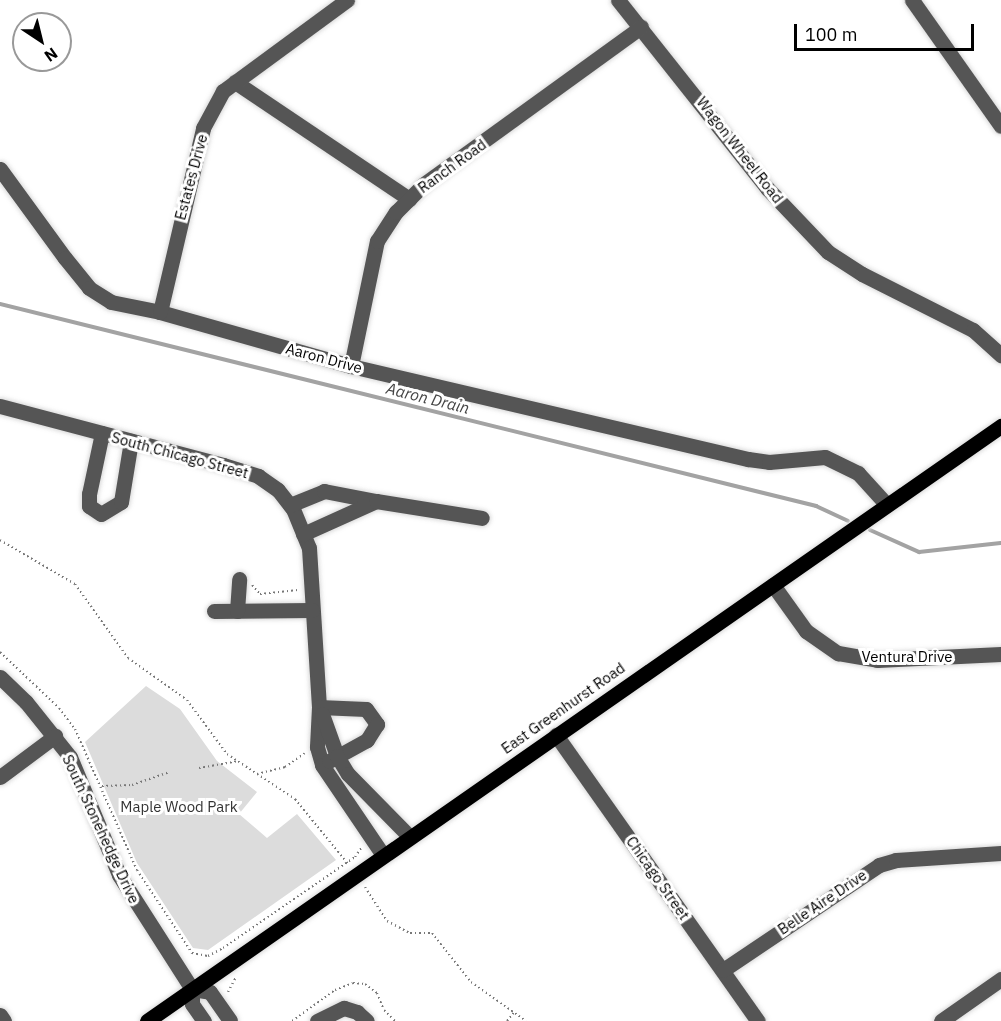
<!DOCTYPE html>
<style>
body{margin:0}
#map{position:relative;width:1001px;height:1021px;overflow:hidden;background:#fff;font-family:"IBM Plex Sans",sans-serif}
div>[style]{position:absolute}
.green>*{inset:0;background:#dcdcdc}
.stream>*{height:4px;margin:-2px;padding:0 2px;transform-origin:2px;border-radius:2px;background:#a3a3a3}
.path>*{height:2px;margin-top:-1px;transform-origin:0;background:repeating-linear-gradient(90deg,#777 0 1.5px,transparent 0 4.5px)}
.roads{filter:drop-shadow(0 0 2px #dbdbdb) drop-shadow(0 0 2px #dbdbdb)}
.minor>*{height:15px;margin:-7.5px;padding:0 7.5px;transform-origin:7.5px;border-radius:7.5px;background:#555}
.major>*{height:15px;margin:-7.5px;padding:0 7.5px;transform-origin:7.5px;border-radius:7.5px;background:#000}
span{translate:-50% -50%;white-space:nowrap;text-align:center;line-height:1.15;-webkit-text-stroke:6px #fff;paint-order:stroke}
.street-label{font-size:15px;color:#000}
.park-label{font-size:15px;color:#333}
.water-label{font-size:16px;color:#444;font-style:italic}
.north{position:absolute;left:12px;top:12px;width:60px;height:60px;box-sizing:border-box;background:#fff;border:2px solid #999;border-radius:50%;rotate:145deg;font-size:16px;font-weight:700;line-height:24px;text-align:center;color:#000}
.north::after{content:'';display:block;margin:auto;width:21px;height:27px;background:#000;clip-path:polygon(50% 0,100% 100%,50% 72%,0 100%)}
.scale{position:absolute;left:794px;top:24px;width:180px;height:27px;box-sizing:border-box;border:3px solid #000;border-top:0;padding-left:8px;font-size:18px;line-height:21px;white-space:nowrap;color:#000;-webkit-text-stroke:4px #fff;paint-order:stroke}
</style>
<div id="map">
<div class="green">
<i style="clip-path:polygon(146px 686px,180px 709px,217px 761px,257px 792px,239px 814px,267px 838px,297px 814px,336px 860px,208px 950px,193px 948px,137px 863px,85px 742px)"></i>
</div>
<div class="stream">
<i style="left:0;top:304px;width:841px;rotate:13.9deg"></i>
<i style="left:816px;top:506px;width:35px;rotate:25deg"></i>
<i style="left:870px;top:530px;width:54px;rotate:24.2deg"></i>
<i style="left:919px;top:552px;width:82px;rotate:-6.3deg"></i>
</div>
<div class="path">
<i style="left:0;top:540px;width:87px;rotate:30.4deg"></i>
<i style="left:75px;top:584px;width:91px;rotate:54.4deg"></i>
<i style="left:128px;top:658px;width:72px;rotate:35.4deg"></i>
<i style="left:187px;top:700px;width:67px;rotate:53.5deg"></i>
<i style="left:227px;top:754px;width:82px;rotate:33.5deg"></i>
<i style="left:295px;top:799px;width:85px;rotate:50.7deg"></i>
<i style="left:252px;top:585px;width:12px;rotate:48deg"></i>
<i style="left:260px;top:594px;width:38px;rotate:-6deg"></i>
<i style="left:0;top:652px;width:81px;rotate:43.5deg"></i>
<i style="left:59px;top:708px;width:26px;rotate:53deg"></i>
<i style="left:75px;top:729px;width:154px;rotate:66.3deg"></i>
<i style="left:137px;top:870px;width:100px;rotate:56.5deg"></i>
<i style="left:192px;top:953px;width:16px;rotate:11deg"></i>
<i style="left:208px;top:956px;width:17px;rotate:-28deg"></i>
<i style="left:223px;top:948px;width:160px;rotate:-34.6deg"></i>
<i style="left:355px;top:857px;width:12px;rotate:-55deg"></i>
<i style="left:199px;top:768px;width:39px;rotate:-10deg"></i>
<i style="left:257px;top:774px;width:29px;rotate:-14deg"></i>
<i style="left:285px;top:767px;width:24px;rotate:-35deg"></i>
<i style="left:102px;top:786px;width:30px;rotate:-2deg"></i>
<i style="left:132px;top:785px;width:39px;rotate:-19deg"></i>
<i style="left:365px;top:887px;width:40px;rotate:57.1deg"></i>
<i style="left:387px;top:921px;width:26px;rotate:28deg"></i>
<i style="left:410px;top:933px;width:22px"></i>
<i style="left:432px;top:933px;width:63px;rotate:51.5deg"></i>
<i style="left:471px;top:982px;width:67px;rotate:35.3deg"></i>
<i style="left:228px;top:992px;width:17px;rotate:-62deg"></i>
<i style="left:292px;top:1021px;width:53px;rotate:-35.8deg"></i>
<i style="left:335px;top:990px;width:19px;rotate:-21deg"></i>
<i style="left:353px;top:983px;width:12px;rotate:5deg"></i>
<i style="left:365px;top:984px;width:15px;rotate:37deg"></i>
<i style="left:377px;top:993px;width:18px;rotate:68deg"></i>
<i style="left:384px;top:1010px;width:16px;rotate:45deg"></i>
<i style="left:507px;top:1021px;width:13px;rotate:-51deg"></i>
</div>
<div class="roads">
<div class="minor">
<i style="left:618px;top:0;width:240px;rotate:51.6deg"></i>
<i style="left:767px;top:188px;width:88px;rotate:46.4deg"></i>
<i style="left:828px;top:252px;width:40px;rotate:32.9deg"></i>
<i style="left:862px;top:274px;width:124px;rotate:26.8deg"></i>
<i style="left:973px;top:330px;width:38px;rotate:42deg"></i>
<i style="left:912px;top:0;width:154px;rotate:54.8deg"></i>
<i style="left:235px;top:82px;width:210px;rotate:33.9deg"></i>
<i style="left:0;top:169px;width:110px;rotate:53.9deg"></i>
<i style="left:65px;top:258px;width:38px;rotate:51deg"></i>
<i style="left:89px;top:288px;width:26px;rotate:32deg"></i>
<i style="left:111px;top:302px;width:50px;rotate:11.5deg"></i>
<i style="left:160px;top:312px;width:198px;rotate:15.8deg"></i>
<i style="left:351px;top:366px;width:408px;rotate:13.2deg"></i>
<i style="left:748px;top:459px;width:21px;rotate:8deg"></i>
<i style="left:769px;top:462px;width:56px;rotate:-5.1deg"></i>
<i style="left:825px;top:457px;width:37px;rotate:26deg"></i>
<i style="left:858px;top:473px;width:43px;rotate:47.8deg"></i>
<i style="left:160px;top:312px;width:189px;rotate:-76.8deg"></i>
<i style="left:203px;top:128px;width:42px;rotate:-61.6deg"></i>
<i style="left:223px;top:91px;width:154px;rotate:-36.3deg"></i>
<i style="left:351px;top:366px;width:128px;rotate:-78.3deg"></i>
<i style="left:377px;top:241px;width:35px;rotate:-57deg"></i>
<i style="left:396px;top:212px;width:40px;rotate:-45deg"></i>
<i style="left:424px;top:184px;width:268px;rotate:-35.9deg"></i>
<i style="left:0;top:406px;width:231px;rotate:14.8deg"></i>
<i style="left:223px;top:465px;width:37px;rotate:17deg"></i>
<i style="left:258px;top:476px;width:24px;rotate:35deg"></i>
<i style="left:278px;top:490px;width:24px;rotate:52deg"></i>
<i style="left:293px;top:509px;width:42px;rotate:67.7deg"></i>
<i style="left:309px;top:548px;width:159px;rotate:86.4deg"></i>
<i style="left:319px;top:707px;width:40px;rotate:92.9deg"></i>
<i style="left:317px;top:747px;width:19px;rotate:74deg"></i>
<i style="left:322px;top:765px;width:109px;rotate:55.9deg"></i>
<i style="left:102px;top:433px;width:62px;rotate:102deg"></i>
<i style="left:89px;top:494px;width:12px;rotate:90deg"></i>
<i style="left:89px;top:506px;width:14px;rotate:34deg"></i>
<i style="left:101px;top:514px;width:23px;rotate:-31deg"></i>
<i style="left:121px;top:502px;width:62px;rotate:-80.7deg"></i>
<i style="left:290px;top:505px;width:37px;rotate:-22deg"></i>
<i style="left:324px;top:491px;width:53px;rotate:10.9deg"></i>
<i style="left:303px;top:534px;width:80px;rotate:-24.3deg"></i>
<i style="left:376px;top:501px;width:107px;rotate:9.1deg"></i>
<i style="left:773px;top:585px;width:57px;rotate:54.3deg"></i>
<i style="left:806px;top:631px;width:39px;rotate:35deg"></i>
<i style="left:838px;top:653px;width:40px;rotate:10deg"></i>
<i style="left:877px;top:660px;width:124px;rotate:-2.8deg"></i>
<i style="left:214px;top:611px;width:98px;rotate:-0.6deg"></i>
<i style="left:237px;top:611px;width:32px;rotate:-86deg"></i>
<i style="left:0;top:677px;width:36px;rotate:44deg"></i>
<i style="left:26px;top:702px;width:70px;rotate:51.3deg"></i>
<i style="left:70px;top:757px;width:128px;rotate:67.4deg"></i>
<i style="left:119px;top:875px;width:135px;rotate:57.4deg"></i>
<i style="left:192px;top:989px;width:15px;rotate:90deg"></i>
<i style="left:192px;top:1004px;width:21px;rotate:55deg"></i>
<i style="left:319px;top:707px;width:47px;rotate:2.4deg"></i>
<i style="left:366px;top:709px;width:19px;rotate:54deg"></i>
<i style="left:377px;top:724px;width:19px;rotate:122deg"></i>
<i style="left:367px;top:740px;width:43px;rotate:151.1deg"></i>
<i style="left:322px;top:714px;width:45px;rotate:70.3deg"></i>
<i style="left:337px;top:756px;width:21px;rotate:59deg"></i>
<i style="left:348px;top:774px;width:87px;rotate:45.5deg"></i>
<i style="left:556px;top:735px;width:350px;rotate:54.8deg"></i>
<i style="left:0;top:777px;width:69px;rotate:-36.7deg"></i>
<i style="left:723px;top:970px;width:188px;rotate:-33.9deg"></i>
<i style="left:879px;top:865px;width:18px;rotate:-16deg"></i>
<i style="left:896px;top:860px;width:105px;rotate:-3.8deg"></i>
<i style="left:192px;top:989px;width:18px;rotate:9deg"></i>
<i style="left:210px;top:992px;width:35px;rotate:55deg"></i>
<i style="left:0;top:1015px;width:7px;rotate:56deg"></i>
<i style="left:317px;top:1021px;width:30px;rotate:-26deg"></i>
<i style="left:344px;top:1008px;width:14px;rotate:17deg"></i>
<i style="left:357px;top:1012px;width:13px;rotate:42deg"></i>
<i style="left:941px;top:1021px;width:73px;rotate:-35deg"></i>
</div>
<div class="major">
<i style="left:147px;top:1021px;width:1041px;rotate:-34.87deg"></i>
</div>
</div>
<div class="street-label">
<span style="left:740px;top:150px;rotate:52deg">Wagon Wheel Road</span>
<span style="left:452px;top:166px;rotate:-36deg">Ranch Road</span>
<span style="left:191px;top:177px;rotate:-75deg">Estates Drive</span>
<span style="left:324px;top:358px;rotate:15deg">Aaron Drive</span>
<span style="left:180px;top:455px;rotate:15deg">South Chicago Street</span>
<span style="left:907px;top:657px">Ventura Drive</span>
<span style="left:563px;top:708px;rotate:-35deg">East Greenhurst Road</span>
<span style="left:101px;top:829px;rotate:65deg">South Stonehedge Drive</span>
<span style="left:658px;top:878px;rotate:55deg">Chicago Street</span>
<span style="left:822px;top:902px;rotate:-34deg">Belle Aire Drive</span>
</div>
<div class="park-label">
<span style="left:179px;top:807px">Maple Wood Park</span>
</div>
<div class="water-label">
<span style="left:428px;top:398px;rotate:14deg">Aaron Drain</span>
</div>
<div class="north">N</div>
<div class="scale">100 m</div>
</div>
